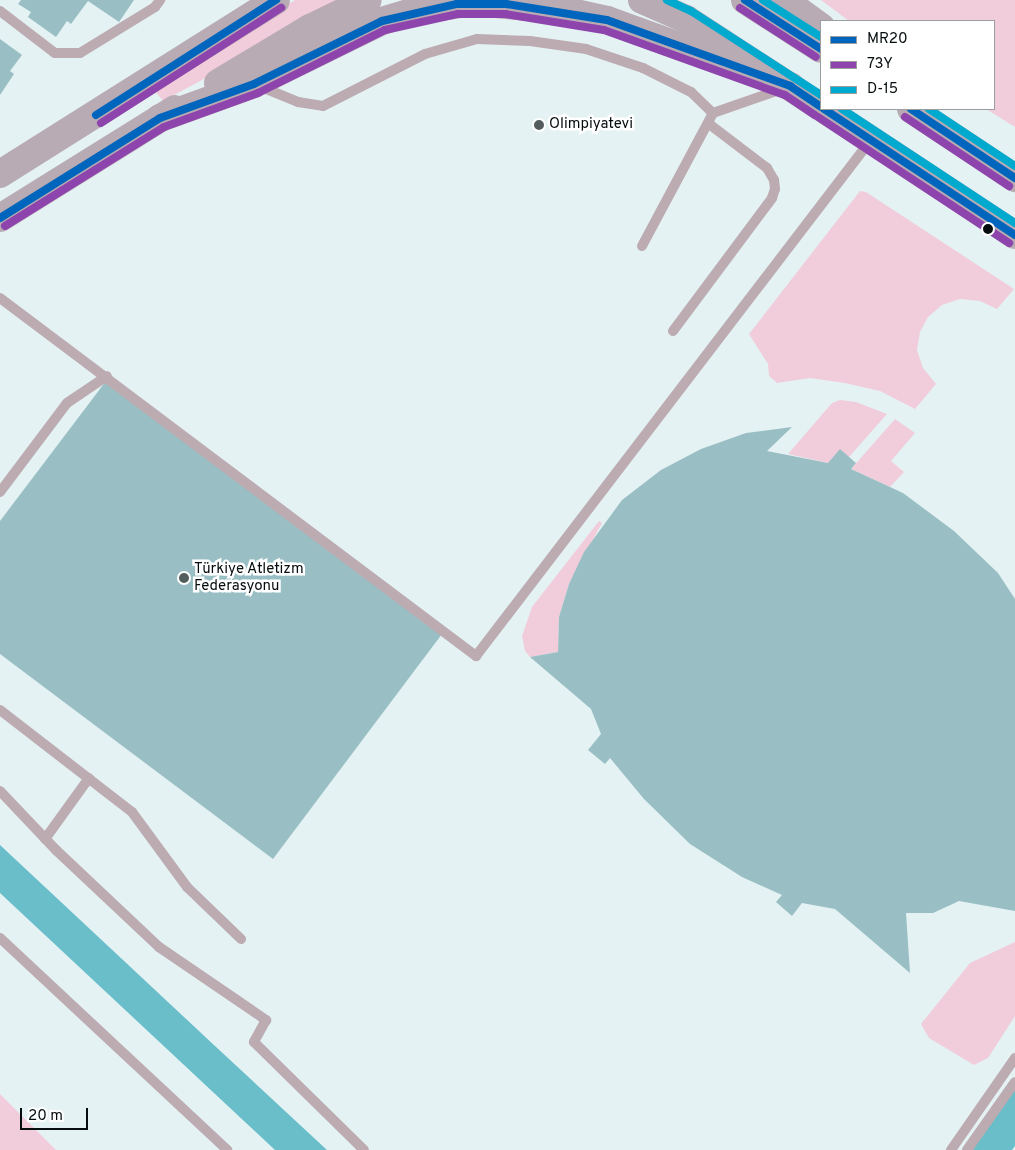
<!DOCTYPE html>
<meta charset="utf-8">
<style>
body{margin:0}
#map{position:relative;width:1015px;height:1150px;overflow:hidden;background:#e4f2f4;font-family:Overpass,sans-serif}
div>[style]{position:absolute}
.green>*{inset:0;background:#f1cddb}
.water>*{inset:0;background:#69bec9}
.building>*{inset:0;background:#99bfc4}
.lane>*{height:10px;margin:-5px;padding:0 5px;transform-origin:5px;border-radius:5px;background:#bcabb1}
.primary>*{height:28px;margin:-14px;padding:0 14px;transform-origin:14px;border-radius:14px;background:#b8abb3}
.bus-1>*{height:8px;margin:-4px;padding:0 4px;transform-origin:4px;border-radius:4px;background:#0065bd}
.bus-2>*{height:8px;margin:-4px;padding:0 4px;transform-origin:4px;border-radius:4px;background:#8e44ad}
.bus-3>*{height:8px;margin:-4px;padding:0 4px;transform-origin:4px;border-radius:4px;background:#00a9ce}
.dots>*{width:14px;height:14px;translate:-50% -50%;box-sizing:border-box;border:2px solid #fff;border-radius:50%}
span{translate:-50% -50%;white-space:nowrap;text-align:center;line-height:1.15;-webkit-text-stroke:5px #fff;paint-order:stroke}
.poi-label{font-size:15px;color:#060d0e}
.left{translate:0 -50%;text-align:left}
.legend{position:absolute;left:820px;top:20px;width:175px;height:90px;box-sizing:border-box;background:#fff;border:1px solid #9b9e9f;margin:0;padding:6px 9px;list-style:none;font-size:15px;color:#060d0e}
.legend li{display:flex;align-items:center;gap:10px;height:25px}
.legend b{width:25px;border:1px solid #9b9e9f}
.scale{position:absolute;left:20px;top:1108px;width:68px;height:22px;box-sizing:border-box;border:2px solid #060d0e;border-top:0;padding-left:6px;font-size:15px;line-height:18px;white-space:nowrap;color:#060d0e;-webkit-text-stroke:4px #fff;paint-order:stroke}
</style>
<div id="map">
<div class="green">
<i style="clip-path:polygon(295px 0,350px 0,163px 101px,154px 90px)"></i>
<i style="clip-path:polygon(821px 0,1015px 0,1015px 127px,986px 109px,994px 109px,994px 21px,849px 21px)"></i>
<i style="clip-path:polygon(860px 191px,866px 192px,1014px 289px,997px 309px,980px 301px,960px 299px,942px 305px,928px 317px,920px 332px,917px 350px,923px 368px,936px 384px,915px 409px,880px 391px,845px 383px,810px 378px,777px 383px,769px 376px,768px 364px,749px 334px)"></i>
<i style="clip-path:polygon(840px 400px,856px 402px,887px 414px,849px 457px,828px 463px,788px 454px,832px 403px)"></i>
<i style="clip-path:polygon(895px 419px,915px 433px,891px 461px,904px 472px,890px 487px,851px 469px)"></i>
<i style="clip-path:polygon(599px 521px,602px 523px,569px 584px,559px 617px,558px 652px,530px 657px,525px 651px,522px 636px,532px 607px)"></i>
<i style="clip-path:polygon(1015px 942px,1015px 1016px,988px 1058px,974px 1065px,929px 1038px,921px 1024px,970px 963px)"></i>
<i style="clip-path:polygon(0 1094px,56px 1150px,0 1150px)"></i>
</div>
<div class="water">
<i style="clip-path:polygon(0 845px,215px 1046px,327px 1150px,275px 1150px,0 893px)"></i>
<i style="clip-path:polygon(1015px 1088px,1015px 1146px,1012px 1150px,969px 1150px)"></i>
</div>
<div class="building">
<i style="clip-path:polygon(21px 0,134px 0,119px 22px,88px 1px,71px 24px,67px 21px,56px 37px,28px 17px,31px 12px,18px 4px)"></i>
<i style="clip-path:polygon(0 39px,22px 55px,10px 71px,14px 74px,0 95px)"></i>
<i style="clip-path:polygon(106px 381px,442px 634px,273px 859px,0 654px,0 521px)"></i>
<i style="clip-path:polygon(792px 427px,767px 451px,828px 463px,840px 449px,856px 463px,851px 469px,903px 493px,954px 531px,998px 573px,1015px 599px,1015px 911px,959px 901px,933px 913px,906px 913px,910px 973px,835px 909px,802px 903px,792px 916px,776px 902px,782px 895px,742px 877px,690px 844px,644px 799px,610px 758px,605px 764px,588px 750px,601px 734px,591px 709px,530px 657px,558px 652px,559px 617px,569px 584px,584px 552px,622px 500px,661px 470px,701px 449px,746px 433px)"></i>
</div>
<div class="lane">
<i style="left:0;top:11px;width:69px;rotate:37.4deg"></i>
<i style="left:55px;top:53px;width:25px"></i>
<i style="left:80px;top:53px;width:88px;rotate:-31.5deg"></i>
<i style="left:155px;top:7px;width:9px;rotate:-54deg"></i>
<i style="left:259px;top:86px;width:42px;rotate:22.3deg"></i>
<i style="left:298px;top:102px;width:25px;rotate:9deg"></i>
<i style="left:323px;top:106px;width:114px;rotate:-27deg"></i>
<i style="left:425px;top:54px;width:54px;rotate:-16.1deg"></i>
<i style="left:477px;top:39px;width:53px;rotate:2.2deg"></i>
<i style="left:530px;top:41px;width:57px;rotate:8.1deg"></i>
<i style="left:586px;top:49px;width:60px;rotate:18.4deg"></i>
<i style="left:643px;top:68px;width:54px;rotate:26.6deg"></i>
<i style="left:691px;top:92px;width:30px;rotate:44deg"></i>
<i style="left:642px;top:246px;width:151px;rotate:-61.9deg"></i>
<i style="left:713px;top:113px;width:73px;rotate:-19.2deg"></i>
<i style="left:0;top:298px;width:596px;rotate:36.95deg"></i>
<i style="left:476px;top:656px;width:648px;rotate:-52.58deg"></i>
<i style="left:673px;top:331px;width:166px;rotate:-53.3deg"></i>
<i style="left:772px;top:198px;width:9px;rotate:-72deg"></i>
<i style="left:775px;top:189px;width:9px;rotate:-96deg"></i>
<i style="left:774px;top:180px;width:14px;rotate:-120deg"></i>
<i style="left:767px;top:168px;width:74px;rotate:-142.7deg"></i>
<i style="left:0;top:492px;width:111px;rotate:-53deg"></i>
<i style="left:67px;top:403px;width:48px;rotate:-34deg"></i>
<i style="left:0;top:710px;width:167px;rotate:37.7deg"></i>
<i style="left:132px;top:812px;width:93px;rotate:53.7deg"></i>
<i style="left:187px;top:887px;width:75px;rotate:43.9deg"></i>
<i style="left:0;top:791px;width:81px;rotate:46.5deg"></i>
<i style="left:56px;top:850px;width:141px;rotate:43.3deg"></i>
<i style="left:159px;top:947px;width:130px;rotate:34.3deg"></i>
<i style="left:266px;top:1020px;width:25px;rotate:119deg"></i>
<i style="left:254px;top:1042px;width:154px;rotate:44.5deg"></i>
<i style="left:45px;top:839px;width:75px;rotate:-54.2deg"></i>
<i style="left:0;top:938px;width:311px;rotate:43deg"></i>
<i style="left:951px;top:1150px;width:112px;rotate:-55.2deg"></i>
<i style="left:967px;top:1150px;width:83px;rotate:-54.8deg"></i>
</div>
<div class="primary">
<i style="left:642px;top:0;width:48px;rotate:23.4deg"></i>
<i style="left:686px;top:19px;width:161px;rotate:33.1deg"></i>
<i style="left:745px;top:0;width:90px;rotate:32.8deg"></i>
<i style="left:784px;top:0;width:46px;rotate:36.1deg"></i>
<i style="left:218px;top:83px;width:107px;rotate:-30.9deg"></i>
<i style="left:310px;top:28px;width:64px;rotate:-25.8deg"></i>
<i style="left:824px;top:109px;width:229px;rotate:33.4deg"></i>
<i style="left:911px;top:109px;width:125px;rotate:33.6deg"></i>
<i style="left:160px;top:118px;width:100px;rotate:-19.9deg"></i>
<i style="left:254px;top:84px;width:143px;rotate:-26.2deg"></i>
<i style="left:382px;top:21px;width:34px;rotate:-17deg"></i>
<i style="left:415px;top:11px;width:60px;rotate:-8.7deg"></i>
<i style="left:474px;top:2px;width:93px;rotate:5.5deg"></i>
<i style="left:567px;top:11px;width:41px;rotate:12.7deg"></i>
<i style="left:607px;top:20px;width:195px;rotate:19.8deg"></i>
<i style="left:0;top:174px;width:326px;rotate:-32.2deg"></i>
<i style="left:0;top:218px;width:206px;rotate:-31.9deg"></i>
</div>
<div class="bus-1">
<i style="left:745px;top:0;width:90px;rotate:32.8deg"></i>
<i style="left:824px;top:109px;width:229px;rotate:33.4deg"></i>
<i style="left:911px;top:109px;width:125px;rotate:33.6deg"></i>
<i style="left:96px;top:115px;width:214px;rotate:-32.6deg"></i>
<i style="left:0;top:218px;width:189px;rotate:-32deg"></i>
<i style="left:160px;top:118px;width:100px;rotate:-19.9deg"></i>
<i style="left:254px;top:84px;width:143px;rotate:-26.2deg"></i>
<i style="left:382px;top:21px;width:77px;rotate:-12.8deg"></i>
<i style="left:457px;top:4px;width:49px"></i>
<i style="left:506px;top:4px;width:102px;rotate:9deg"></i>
<i style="left:607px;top:20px;width:195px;rotate:19.8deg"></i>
<i style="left:790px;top:86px;width:37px;rotate:34deg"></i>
</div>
<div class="bus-2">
<i style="left:740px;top:8px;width:90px;rotate:32.8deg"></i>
<i style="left:818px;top:117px;width:229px;rotate:33.4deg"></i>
<i style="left:905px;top:117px;width:125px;rotate:33.6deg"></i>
<i style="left:101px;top:123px;width:214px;rotate:-32.6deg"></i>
<i style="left:5px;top:226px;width:187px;rotate:-31.9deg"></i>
<i style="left:164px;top:127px;width:100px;rotate:-19.9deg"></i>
<i style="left:258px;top:93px;width:142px;rotate:-26.4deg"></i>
<i style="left:385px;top:30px;width:75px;rotate:-12.4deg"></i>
<i style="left:458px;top:14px;width:47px"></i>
<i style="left:505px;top:14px;width:100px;rotate:9.2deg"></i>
<i style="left:604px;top:30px;width:192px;rotate:19.8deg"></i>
<i style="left:785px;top:95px;width:36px;rotate:34deg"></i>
</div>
<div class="bus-3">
<i style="left:667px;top:0;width:26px;rotate:25deg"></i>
<i style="left:691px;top:11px;width:155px;rotate:32.9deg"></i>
<i style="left:763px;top:0;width:69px;rotate:32.5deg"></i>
<i style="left:842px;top:109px;width:207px;rotate:33.4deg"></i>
<i style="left:929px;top:109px;width:103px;rotate:33.5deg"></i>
</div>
<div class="dots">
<i style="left:539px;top:125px;background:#545d5e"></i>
<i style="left:988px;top:229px;background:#060d0e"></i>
<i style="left:184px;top:578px;background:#545d5e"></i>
</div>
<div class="poi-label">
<span class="left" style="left:549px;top:125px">Olimpiyatevi</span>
<span class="left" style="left:194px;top:578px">Türkiye Atletizm<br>Federasyonu</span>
</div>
<ul class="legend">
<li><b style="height:6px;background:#0065bd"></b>MR20</li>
<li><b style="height:6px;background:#8e44ad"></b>73Y</li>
<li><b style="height:6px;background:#00a9ce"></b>D-15</li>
</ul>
<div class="scale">20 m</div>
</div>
